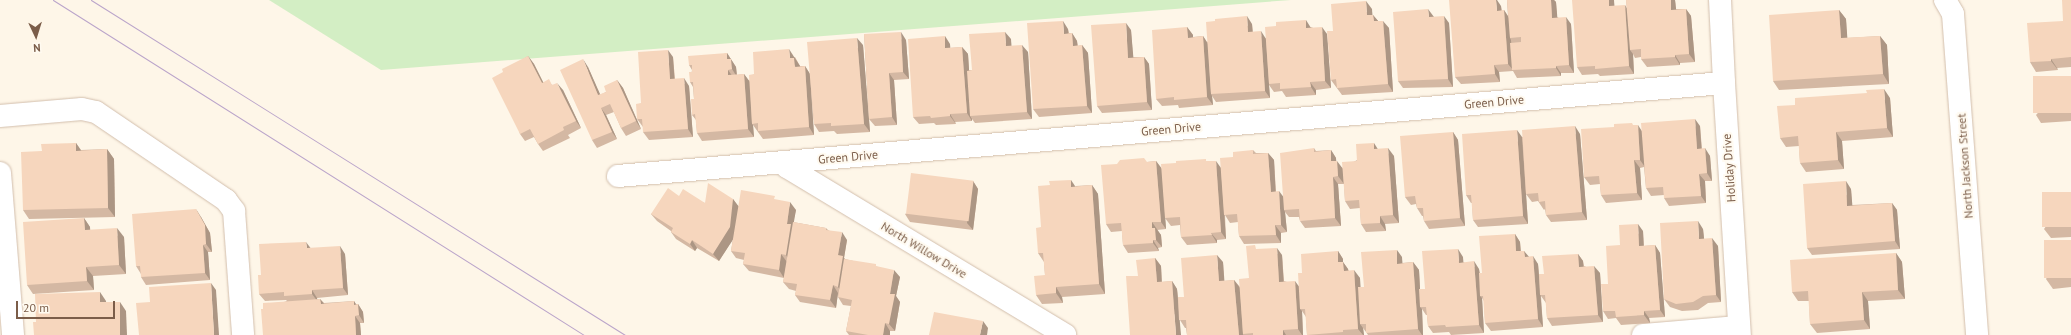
<!DOCTYPE html>
<style>
body{margin:0}
#map{position:relative;width:2071px;height:335px;overflow:hidden;background:#fef6e8;font-family:"PT Sans",sans-serif}
div>[style]{position:absolute}
.green>*{inset:0;background:#d3eec4}
.roads{filter:drop-shadow(0 0 1px #d2beac) drop-shadow(0 0 1px #d2beac)}
.minor>*{height:22px;margin:-11px;padding:0 11px;transform-origin:11px;border-radius:11px;background:#fff}
.tram>*{height:1px;margin:-0.5px;padding:0 0.5px;transform-origin:0.5px;border-radius:0.5px;background:#baa4ca}
.wall>*{inset:0;background:#d4b8a3}
.shaded-wall>*{inset:0;background:#ac9684}
.building>*{inset:0;background:#f6d6bd;transform-origin:0 0}
span{translate:-50% -50%;white-space:nowrap;text-align:center;line-height:1.15;-webkit-text-stroke:4px #fffaf0;paint-order:stroke}
.street-label{font-size:12px;color:#7b5d49}
.north{position:absolute;left:16px;top:16px;width:40px;height:40px;-webkit-text-stroke:3px #fffaf0;paint-order:stroke;rotate:176deg;font-size:11px;font-weight:700;line-height:16px;text-align:center;color:#7b5d49}
.north::after{content:'';display:block;margin:auto;width:14px;height:18px;background:#7b5d49;clip-path:polygon(50% 0,100% 100%,50% 72%,0 100%)}
.scale{position:absolute;left:16px;top:301px;width:99px;height:18px;box-sizing:border-box;border:2px solid #7b5d49;border-top:0;padding-left:5px;font-size:12px;line-height:14px;white-space:nowrap;color:#7b5d49;-webkit-text-stroke:3px #fffaf0;paint-order:stroke}
</style>
<div id="map">
<div class="green">
<i style="clip-path:polygon(269px 0,1291px 0,381px 70px)"></i>
</div>
<div class="roads">
<div class="minor">
<i style="left:1720px;top:0;width:83px;rotate:87.2deg"></i>
<i style="left:1724px;top:83px;width:253px;rotate:86.4deg"></i>
<i style="left:1945px;top:0;width:16px;rotate:60deg"></i>
<i style="left:1953px;top:14px;width:322px;rotate:85.7deg"></i>
<i style="left:0;top:116px;width:82px;rotate:-4.9deg"></i>
<i style="left:82px;top:109px;width:14px;rotate:12deg"></i>
<i style="left:96px;top:112px;width:157px;rotate:34.1deg"></i>
<i style="left:226px;top:200px;width:14px;rotate:54deg"></i>
<i style="left:234px;top:211px;width:124px;rotate:85.8deg"></i>
<i style="left:787px;top:162px;width:5px;rotate:90deg"></i>
<i style="left:787px;top:167px;width:325px;rotate:31.1deg"></i>
<i style="left:0;top:173px;width:163px;rotate:85.4deg"></i>
<i style="left:618px;top:176px;width:1110px;rotate:-4.81deg"></i>
<i style="left:1643px;top:335px;width:96px;rotate:-4.8deg"></i>
</div>
</div>
<div class="tram">
<i style="left:53px;top:0;width:628px;rotate:32.25deg"></i>
<i style="left:91px;top:0;width:630px;rotate:32.1deg"></i>
</div>
<div class="wall">
<i style="clip-path:polygon(1507px 0,1554px 0,1556px 2px,1557px 17px,1571px 24px,1574px 73px,1561px 73px,1561px 76px,1517px 78px,1513px 71px,1499px 72px,1500px 82px,1461px 84px,1455px 77px,1501px 6px,1502px 11px,1504px 10px,1508px 16px)"></i>
<i style="clip-path:polygon(1626px 0,1675px 0,1676px 9px,1686px 9px,1691px 16px,1695px 62px,1680px 63px,1680px 65px,1647px 67px,1641px 59px,1641px 57px,1635px 58px,1633px 54px,1634px 74px,1600px 76px,1598px 74px,1582px 75px,1577px 67px,1614px 6px,1627px 9px)"></i>
<i style="clip-path:polygon(2071px 0,2071px 67px,2057px 68px,2058px 70px,2036px 72px,2030px 62px,2063px 21px)"></i>
<i style="clip-path:polygon(1372px 9px,1372px 15px,1373px 15px,1378px 21px,1389px 28px,1393px 92px,1342px 95px,1331px 80px,1333px 31px)"></i>
<i style="clip-path:polygon(1839px 10px,1846px 19px,1847px 38px,1880px 36px,1887px 45px,1889px 84px,1779px 90px,1773px 81px)"></i>
<i style="clip-path:polygon(1434px 17px,1449px 23px,1453px 87px,1403px 88px,1398px 81px)"></i>
<i style="clip-path:polygon(1252px 24px,1253px 32px,1265px 38px,1311px 27px,1327px 34px,1331px 88px,1316px 90px,1316px 95px,1286px 97px,1282px 91px,1274px 92px,1269px 85px,1270px 98px,1216px 102px,1212px 96px,1213px 105px,1179px 108px,1178px 105px,1162px 106px,1156px 99px,1187px 27px,1193px 35px,1193px 37px,1203px 36px,1207px 42px)"></i>
<i style="clip-path:polygon(1068px 29px,1069px 33px,1072px 33px,1077px 41px,1078px 46px,1082px 45px,1088px 53px,1092px 113px,1039px 117px,1033px 109px)"></i>
<i style="clip-path:polygon(1131px 30px,1133px 57px,1144px 57px,1149px 64px,1152px 110px,1102px 113px,1097px 106px)"></i>
<i style="clip-path:polygon(864px 34px,906px 40px,909px 79px,894px 80px,897px 125px,875px 126px,869px 119px)"></i>
<i style="clip-path:polygon(1011px 39px,1011px 46px,1028px 52px,1032px 119px,975px 123px,972px 119px,972px 121px,955px 122px,956px 124px,936px 125px,934px 123px,919px 124px,913px 117px,950px 44px,950px 48px,962px 47px,968px 54px,969px 70px,972px 70px)"></i>
<i style="clip-path:polygon(863px 45px,870px 132px,837px 134px,834px 131px,819px 132px,814px 124px,810px 80px,814px 135px,763px 139px,753px 125px,754px 137px,702px 141px,697px 133px,696px 120px,692px 115px,694px 99px,693px 87px,690px 82px,692px 70px,689px 65px,727px 53px,736px 67px,737px 75px,744px 74px,749px 81px,754px 74px,795px 57px,800px 66px,805px 66px,810px 74px)"></i>
<i style="clip-path:polygon(528px 56px,534px 64px,543px 82px,553px 85px,563px 90px,581px 128px,568px 135px,570px 138px,543px 151px,538px 144px,534px 137px,525px 141px,520px 134px,503px 72px)"></i>
<i style="clip-path:polygon(673px 57px,675px 79px,689px 86px,693px 137px,649px 140px,643px 132px,643px 127px,637px 119px,641px 103px)"></i>
<i style="clip-path:polygon(588px 67px,600px 95px,606px 92px,617px 80px,623px 88px,641px 129px,626px 136px,621px 128px,614px 112px,606px 115px,617px 139px,597px 148px,592px 140px)"></i>
<i style="clip-path:polygon(2071px 76px,2071px 121px,2041px 123px,2036px 115px)"></i>
<i style="clip-path:polygon(1890px 98px,1893px 137px,1842px 141px,1844px 169px,1806px 172px,1800px 163px,1799px 146px,1786px 147px,1780px 138px)"></i>
<i style="clip-path:polygon(1634px 125px,1642px 131px,1700px 126px,1702px 149px,1710px 156px,1712px 181px,1705px 181px,1706px 203px,1669px 206px,1664px 198px,1664px 195px,1651px 196px,1646px 188px,1644px 167px,1640px 168px,1642px 200px,1606px 203px,1601px 195px,1600px 184px,1590px 185px,1584px 177px)"></i>
<i style="clip-path:polygon(1453px 132px,1458px 140px,1465px 226px,1429px 229px,1424px 221px,1423px 216px,1422px 216px,1417px 208px,1416px 204px,1411px 205px,1405px 197px)"></i>
<i style="clip-path:polygon(1580px 134px,1587px 220px,1551px 222px,1546px 215px,1545px 209px,1544px 210px,1538px 201px,1532px 202px,1526px 194px,1524px 161px,1528px 224px,1478px 227px,1473px 220px,1472px 203px,1471px 203px,1466px 195px,1522px 137px)"></i>
<i style="clip-path:polygon(76px 143px,81px 150px,107px 149px,114px 159px,115px 217px,29px 219px,23px 210px,42px 151px)"></i>
<i style="clip-path:polygon(1314px 148px,1316px 151px,1331px 150px,1336px 158px,1336px 161px,1342px 168px,1378px 149px,1394px 156px,1399px 223px,1385px 224px,1386px 231px,1366px 232px,1361px 224px,1360px 208px,1350px 209px,1345px 201px,1344px 184px,1338px 184px,1341px 226px,1305px 228px,1300px 221px,1299px 217px,1289px 217px,1285px 212px,1287px 232px,1281px 233px,1281px 243px,1244px 244px,1239px 236px,1238px 222px,1230px 223px,1225px 215px,1226px 239px,1217px 240px,1217px 243px,1187px 245px,1181px 237px,1180px 225px,1171px 226px,1165px 218px,1166px 229px,1157px 230px,1161px 235px,1162px 247px,1158px 248px,1159px 251px,1128px 253px,1123px 245px,1122px 231px,1111px 232px,1106px 224px,1147px 162px,1156px 161px,1162px 169px,1208px 161px,1221px 168px,1233px 157px,1253px 150px,1256px 153px,1268px 153px,1274px 160px,1276px 192px,1283px 197px)"></i>
<i style="clip-path:polygon(973px 181px,978px 189px,973px 230px,910px 222px,905px 214px)"></i>
<i style="clip-path:polygon(1092px 185px,1098px 194px,1105px 294px,1062px 297px,1063px 303px,1042px 304px,1036px 295px,1045px 275px,1044px 262px,1038px 253px,1041px 227px,1076px 186px)"></i>
<i style="clip-path:polygon(1851px 189px,1852px 205px,1892px 203px,1897px 210px,1900px 249px,1812px 255px,1807px 248px)"></i>
<i style="clip-path:polygon(2071px 192px,2071px 237px,2051px 238px,2044px 229px)"></i>
<i style="clip-path:polygon(679px 196px,705px 203px,733px 199px,738px 206px,777px 200px,796px 210px,793px 222px,826px 228px,828px 230px,847px 240px,844px 258px,845px 259px,878px 267px,900px 277px,896px 296px,900px 302px,895px 331px,890px 331px,890px 335px,849px 335px,846px 331px,851px 306px,843px 305px,838px 297px,838px 293px,836px 308px,800px 302px,795px 295px,796px 291px,789px 289px,783px 282px,784px 278px,749px 271px,743px 264px,744px 260px,736px 258px,731px 251px,733px 239px,719px 261px,697px 248px,695px 251px,676px 239px,671px 232px,671px 231px,657px 221px,651px 214px)"></i>
<i style="clip-path:polygon(201px 217px,210px 233px,212px 252px,208px 252px,210px 280px,146px 285px,141px 277px,141px 274px,136px 266px)"></i>
<i style="clip-path:polygon(84px 218px,90px 227px,90px 230px,124px 237px,126px 274px,93px 276px,94px 290px,33px 294px,27px 285px)"></i>
<i style="clip-path:polygon(1703px 229px,1704px 239px,1718px 246px,1721px 302px,1708px 303px,1698px 310px,1682px 311px,1670px 307px,1664px 299px)"></i>
<i style="clip-path:polygon(1643px 231px,1644px 246px,1655px 245px,1660px 253px,1665px 317px,1649px 318px,1650px 323px,1621px 325px,1616px 318px,1608px 319px,1603px 311px,1620px 245px)"></i>
<i style="clip-path:polygon(1515px 234px,1520px 242px,1521px 251px,1524px 251px,1528px 257px,1538px 264px,1539px 274px,1544px 274px,1578px 254px,1583px 261px,1584px 266px,1600px 273px,1603px 322px,1552px 326px,1547px 318px,1546px 303px,1541px 296px,1543px 327px,1491px 331px,1485px 323px,1484px 301px,1482px 298px,1484px 333px,1451px 335px,1449px 332px,1433px 333px,1428px 326px,1427px 315px,1426px 315px,1422px 309px,1423px 335px,1368px 335px,1366px 332px,1363px 328px,1364px 335px,1307px 335px,1306px 317px,1302px 311px,1303px 335px,1187px 335px,1186px 328px,1185px 328px,1180px 320px,1138px 276px,1155px 258px,1161px 266px,1162px 282px,1172px 281px,1177px 289px,1178px 297px,1184px 297px,1223px 262px,1224px 281px,1234px 280px,1240px 287px,1249px 278px,1258px 249px,1282px 255px,1284px 281px,1299px 286px,1302px 273px,1338px 251px,1343px 259px,1343px 262px,1348px 269px,1349px 271px,1360px 278px,1360px 287px,1364px 287px,1402px 257px,1402px 263px,1413px 262px,1419px 270px,1420px 289px,1425px 289px,1463px 257px,1463px 262px,1479px 269px,1480px 273px,1482px 273px)"></i>
<i style="clip-path:polygon(2071px 240px,2071px 287px,2053px 289px,2046px 279px)"></i>
<i style="clip-path:polygon(310px 248px,345px 254px,348px 295px,317px 298px,317px 299px,320px 299px,324px 303px,354px 301px,356px 304px,358px 304px,363px 312px,364px 323px,360px 323px,361px 335px,263px 335px,263px 309px,287px 301px,286px 300px,265px 301px,259px 294px,261px 275px)"></i>
<i style="clip-path:polygon(1896px 253px,1902px 262px,1905px 299px,1868px 301px,1870px 329px,1817px 333px,1810px 324px,1809px 301px,1798px 301px,1792px 292px)"></i>
</div>
<div class="shaded-wall">
<i style="clip-path:polygon(1496px 0,1497px 0,1501px 6px,1502px 19px,1497px 11px)"></i>
<i style="clip-path:polygon(1551px 0,1554px 0,1556px 2px,1558px 25px,1552px 18px)"></i>
<i style="clip-path:polygon(1609px 0,1614px 0,1615px 14px,1609px 6px)"></i>
<i style="clip-path:polygon(1671px 0,1675px 0,1677px 17px,1671px 10px)"></i>
<i style="clip-path:polygon(1366px 1px,1372px 9px,1373px 23px,1367px 15px)"></i>
<i style="clip-path:polygon(1625px 5px,1630px 13px,1630px 50px,1633px 54px,1634px 74px,1629px 66px)"></i>
<i style="clip-path:polygon(1428px 9px,1434px 17px,1429px 17px)"></i>
<i style="clip-path:polygon(1686px 9px,1691px 16px,1695px 62px,1689px 54px)"></i>
<i style="clip-path:polygon(1504px 10px,1509px 18px,1510px 38px,1511px 40px,1513px 70px,1508px 64px)"></i>
<i style="clip-path:polygon(1839px 10px,1846px 19px,1848px 47px,1841px 38px)"></i>
<i style="clip-path:polygon(1373px 15px,1379px 22px,1374px 21px)"></i>
<i style="clip-path:polygon(1247px 16px,1252px 24px,1253px 40px,1248px 32px)"></i>
<i style="clip-path:polygon(1444px 16px,1449px 23px,1453px 87px,1448px 79px)"></i>
<i style="clip-path:polygon(1566px 17px,1571px 24px,1574px 73px,1569px 65px)"></i>
<i style="clip-path:polygon(1306px 20px,1311px 28px,1306px 28px)"></i>
<i style="clip-path:polygon(1063px 21px,1068px 29px,1069px 41px,1064px 34px)"></i>
<i style="clip-path:polygon(1383px 21px,1389px 28px,1393px 92px,1388px 84px)"></i>
<i style="clip-path:polygon(1126px 23px,1131px 30px,1134px 65px,1128px 58px)"></i>
<i style="clip-path:polygon(1187px 27px,1193px 35px,1193px 45px,1188px 38px)"></i>
<i style="clip-path:polygon(1322px 27px,1327px 34px,1331px 88px,1325px 81px)"></i>
<i style="clip-path:polygon(1261px 31px,1266px 39px,1269px 84px,1269px 85px,1270px 98px,1265px 91px)"></i>
<i style="clip-path:polygon(901px 32px,906px 40px,909px 79px,903px 72px)"></i>
<i style="clip-path:polygon(1005px 32px,1011px 39px,1012px 53px,1006px 46px)"></i>
<i style="clip-path:polygon(1072px 33px,1077px 41px,1078px 54px,1073px 46px)"></i>
<i style="clip-path:polygon(945px 36px,950px 44px,951px 56px,945px 48px)"></i>
<i style="clip-path:polygon(1203px 36px,1208px 44px,1211px 94px,1212px 96px,1213px 105px,1207px 97px)"></i>
<i style="clip-path:polygon(1880px 36px,1887px 45px,1889px 84px,1883px 74px)"></i>
<i style="clip-path:polygon(857px 38px,863px 45px,870px 132px,864px 124px)"></i>
<i style="clip-path:polygon(1022px 45px,1028px 52px,1032px 119px,1027px 112px)"></i>
<i style="clip-path:polygon(1082px 45px,1088px 53px,1092px 113px,1087px 106px)"></i>
<i style="clip-path:polygon(962px 47px,968px 54px,972px 115px,970px 116px,972px 119px,972px 121px,967px 113px)"></i>
<i style="clip-path:polygon(789px 49px,800px 66px,800px 74px,790px 58px)"></i>
<i style="clip-path:polygon(668px 50px,673px 57px,675px 87px,670px 79px)"></i>
<i style="clip-path:polygon(727px 53px,736px 67px,737px 77px,732px 69px,727px 59px)"></i>
<i style="clip-path:polygon(1675px 55px,1680px 63px,1680px 65px,1675px 57px)"></i>
<i style="clip-path:polygon(528px 56px,534px 64px,547px 90px,542px 83px)"></i>
<i style="clip-path:polygon(1144px 57px,1149px 64px,1152px 110px,1147px 102px)"></i>
<i style="clip-path:polygon(583px 59px,588px 67px,604px 103px,598px 95px)"></i>
<i style="clip-path:polygon(2051px 59px,2057px 68px,2058px 70px,2051px 61px)"></i>
<i style="clip-path:polygon(1494px 65px,1499px 72px,1500px 82px,1495px 74px)"></i>
<i style="clip-path:polygon(805px 66px,810px 74px,814px 135px,809px 127px)"></i>
<i style="clip-path:polygon(1556px 66px,1561px 73px,1561px 76px,1556px 68px)"></i>
<i style="clip-path:polygon(728px 70px,733px 77px,728px 75px)"></i>
<i style="clip-path:polygon(889px 73px,894px 80px,897px 125px,892px 117px)"></i>
<i style="clip-path:polygon(744px 74px,750px 82px,752px 124px,753px 125px,754px 137px,748px 129px)"></i>
<i style="clip-path:polygon(684px 78px,689px 86px,693px 137px,688px 129px)"></i>
<i style="clip-path:polygon(617px 80px,623px 88px,641px 129px,636px 121px)"></i>
<i style="clip-path:polygon(1310px 82px,1316px 90px,1316px 95px,1311px 87px)"></i>
<i style="clip-path:polygon(557px 83px,563px 90px,581px 128px,576px 121px)"></i>
<i style="clip-path:polygon(1884px 89px,1890px 98px,1893px 137px,1887px 128px)"></i>
<i style="clip-path:polygon(601px 108px,606px 115px,617px 139px,612px 132px)"></i>
<i style="clip-path:polygon(950px 114px,955px 122px,956px 124px,950px 116px)"></i>
<i style="clip-path:polygon(1695px 119px,1700px 126px,1702px 157px,1697px 149px)"></i>
<i style="clip-path:polygon(1638px 125px,1643px 133px,1645px 167px,1640px 160px)"></i>
<i style="clip-path:polygon(1575px 126px,1580px 134px,1587px 220px,1582px 212px)"></i>
<i style="clip-path:polygon(1517px 130px,1522px 137px,1528px 224px,1523px 216px)"></i>
<i style="clip-path:polygon(1453px 132px,1458px 140px,1465px 226px,1460px 218px)"></i>
<i style="clip-path:polygon(1836px 132px,1842px 141px,1844px 169px,1838px 160px)"></i>
<i style="clip-path:polygon(76px 143px,82px 152px,76px 151px)"></i>
<i style="clip-path:polygon(1374px 143px,1379px 151px,1374px 149px)"></i>
<i style="clip-path:polygon(1388px 148px,1394px 156px,1399px 223px,1393px 215px)"></i>
<i style="clip-path:polygon(1705px 148px,1710px 156px,1712px 181px,1707px 173px)"></i>
<i style="clip-path:polygon(107px 149px,114px 159px,115px 217px,108px 208px)"></i>
<i style="clip-path:polygon(1331px 150px,1336px 158px,1337px 169px,1331px 161px)"></i>
<i style="clip-path:polygon(1268px 153px,1274px 160px,1276px 200px,1271px 192px)"></i>
<i style="clip-path:polygon(1634px 160px,1640px 168px,1642px 200px,1637px 193px)"></i>
<i style="clip-path:polygon(1156px 161px,1162px 169px,1166px 229px,1161px 222px)"></i>
<i style="clip-path:polygon(1216px 161px,1221px 168px,1226px 239px,1221px 232px)"></i>
<i style="clip-path:polygon(1337px 161px,1343px 169px,1344px 184px,1338px 176px)"></i>
<i style="clip-path:polygon(1699px 174px,1705px 181px,1706px 203px,1701px 196px)"></i>
<i style="clip-path:polygon(1333px 177px,1338px 184px,1341px 226px,1335px 218px)"></i>
<i style="clip-path:polygon(1071px 180px,1077px 189px,1071px 187px)"></i>
<i style="clip-path:polygon(973px 181px,978px 189px,973px 230px,967px 223px)"></i>
<i style="clip-path:polygon(1846px 181px,1851px 189px,1853px 213px,1847px 206px)"></i>
<i style="clip-path:polygon(1092px 185px,1098px 194px,1105px 294px,1099px 284px)"></i>
<i style="clip-path:polygon(1279px 191px,1285px 199px,1284px 210px,1285px 212px,1287px 232px,1281px 225px)"></i>
<i style="clip-path:polygon(733px 199px,739px 207px,736px 235px,719px 261px,713px 254px)"></i>
<i style="clip-path:polygon(790px 202px,796px 210px,793px 227px,791px 263px,786px 255px,787px 224px)"></i>
<i style="clip-path:polygon(1892px 203px,1897px 210px,1900px 249px,1895px 241px)"></i>
<i style="clip-path:polygon(196px 209px,201px 217px,210px 233px,212px 252px,206px 244px)"></i>
<i style="clip-path:polygon(1380px 216px,1385px 224px,1386px 231px,1380px 223px)"></i>
<i style="clip-path:polygon(84px 218px,90px 227px,91px 240px,85px 230px)"></i>
<i style="clip-path:polygon(1698px 221px,1703px 229px,1705px 247px,1699px 239px)"></i>
<i style="clip-path:polygon(1152px 222px,1161px 235px,1162px 247px,1156px 240px,1152px 228px)"></i>
<i style="clip-path:polygon(1638px 224px,1643px 231px,1644px 254px,1639px 246px)"></i>
<i style="clip-path:polygon(1275px 225px,1281px 233px,1281px 243px,1276px 235px)"></i>
<i style="clip-path:polygon(117px 228px,124px 237px,126px 274px,119px 265px)"></i>
<i style="clip-path:polygon(842px 232px,847px 240px,844px 258px,848px 264px,844px 294px,838px 287px,838px 255px)"></i>
<i style="clip-path:polygon(1211px 233px,1217px 240px,1217px 243px,1212px 235px)"></i>
<i style="clip-path:polygon(1515px 234px,1520px 242px,1521px 259px,1516px 251px)"></i>
<i style="clip-path:polygon(1712px 238px,1718px 246px,1721px 302px,1716px 295px)"></i>
<i style="clip-path:polygon(692px 240px,697px 248px,695px 251px,690px 244px)"></i>
<i style="clip-path:polygon(1153px 240px,1158px 248px,1159px 251px,1153px 243px)"></i>
<i style="clip-path:polygon(306px 242px,312px 250px,307px 248px)"></i>
<i style="clip-path:polygon(203px 245px,208px 252px,210px 280px,205px 273px)"></i>
<i style="clip-path:polygon(1655px 245px,1660px 253px,1665px 317px,1660px 310px)"></i>
<i style="clip-path:polygon(340px 246px,345px 254px,348px 295px,343px 288px)"></i>
<i style="clip-path:polygon(1277px 248px,1282px 255px,1284px 289px,1279px 282px)"></i>
<i style="clip-path:polygon(1458px 249px,1463px 257px,1464px 270px,1459px 263px)"></i>
<i style="clip-path:polygon(1397px 250px,1402px 257px,1403px 271px,1397px 264px)"></i>
<i style="clip-path:polygon(1338px 251px,1343px 259px,1343px 262px,1348px 269px,1349px 279px,1338px 262px)"></i>
<i style="clip-path:polygon(1524px 251px,1530px 258px,1525px 257px)"></i>
<i style="clip-path:polygon(1896px 253px,1902px 262px,1905px 299px,1898px 290px)"></i>
<i style="clip-path:polygon(781px 254px,787px 262px,784px 278px,779px 270px)"></i>
<i style="clip-path:polygon(1578px 254px,1583px 261px,1584px 274px,1579px 267px)"></i>
<i style="clip-path:polygon(1217px 255px,1223px 262px,1225px 289px,1219px 281px)"></i>
<i style="clip-path:polygon(1533px 256px,1538px 264px,1543px 327px,1538px 319px)"></i>
<i style="clip-path:polygon(1155px 258px,1161px 266px,1162px 290px,1157px 282px)"></i>
<i style="clip-path:polygon(1474px 261px,1479px 269px,1481px 296px,1480px 296px,1482px 298px,1484px 333px,1479px 325px)"></i>
<i style="clip-path:polygon(1413px 262px,1419px 270px,1421px 307px,1420px 307px,1422px 309px,1423px 335px,1422px 335px,1418px 329px)"></i>
<i style="clip-path:polygon(1594px 266px,1600px 273px,1603px 322px,1598px 315px)"></i>
<i style="clip-path:polygon(86px 267px,93px 276px,94px 290px,87px 281px)"></i>
<i style="clip-path:polygon(894px 270px,900px 277px,896px 296px,900px 302px,895px 331px,889px 324px,890px 294px)"></i>
<i style="clip-path:polygon(1354px 270px,1360px 278px,1363px 324px,1360px 324px,1363px 328px,1364px 335px,1363px 335px,1358px 329px)"></i>
<i style="clip-path:polygon(1234px 280px,1240px 288px,1243px 335px,1239px 335px)"></i>
<i style="clip-path:polygon(1172px 281px,1177px 289px,1181px 335px,1176px 335px)"></i>
<i style="clip-path:polygon(1295px 281px,1300px 288px,1300px 309px,1302px 311px,1303px 335px,1302px 335px,1298px 329px)"></i>
<i style="clip-path:polygon(211px 283px,216px 290px,219px 335px,214px 335px)"></i>
<i style="clip-path:polygon(833px 285px,838px 293px,836px 308px,830px 300px)"></i>
<i style="clip-path:polygon(1056px 287px,1062px 297px,1063px 303px,1056px 293px)"></i>
<i style="clip-path:polygon(312px 290px,317px 298px,318px 302px,312px 294px)"></i>
<i style="clip-path:polygon(100px 292px,106px 301px,107px 312px,100px 302px)"></i>
<i style="clip-path:polygon(1862px 292px,1868px 301px,1870px 329px,1864px 320px)"></i>
<i style="clip-path:polygon(320px 299px,326px 306px,321px 304px)"></i>
<i style="clip-path:polygon(354px 301px,358px 308px,358px 304px,363px 312px,364px 323px,359px 315px,354px 305px)"></i>
<i style="clip-path:polygon(120px 302px,126px 311px,127px 335px,120px 335px)"></i>
<i style="clip-path:polygon(1644px 311px,1649px 318px,1650px 323px,1644px 315px)"></i>
<i style="clip-path:polygon(355px 316px,360px 323px,361px 335px,356px 335px)"></i>
<i style="clip-path:polygon(983px 321px,988px 328px,987px 335px,980px 335px)"></i>
<i style="clip-path:polygon(885px 323px,890px 331px,890px 335px,883px 335px)"></i>
<i style="clip-path:polygon(1283px 330px,1286px 335px,1283px 335px)"></i>
</div>
<div class="building">
<i style="clip-path:polygon(1449px 0,1496px 0,1497px 11px,1504px 10px,1508px 64px,1494px 65px,1495px 74px,1455px 77px)"></i>
<i style="clip-path:polygon(1507px 0,1551px 0,1552px 18px,1566px 17px,1569px 65px,1556px 66px,1556px 68px,1512px 70px,1510px 43px,1521px 42px,1521px 37px,1510px 38px)"></i>
<i style="clip-path:polygon(1572px 0,1609px 0,1609px 6px,1625px 5px,1629px 66px,1595px 69px,1595px 66px,1577px 67px)"></i>
<i style="clip-path:polygon(1626px 0,1671px 0,1671px 10px,1686px 9px,1689px 54px,1675px 55px,1675px 57px,1641px 59px,1641px 49px,1630px 50px)"></i>
<i style="clip-path:polygon(2062px 0,2071px 0,2071px 57px,2051px 59px,2051px 61px,2030px 62px,2027px 23px,2063px 21px)"></i>
<i style="clip-path:polygon(1366px 1px,1367px 15px,1373px 15px,1374px 21px,1383px 21px,1388px 84px,1337px 88px,1336px 79px,1331px 80px,1327px 31px,1333px 31px,1331px 4px)"></i>
<i style="clip-path:polygon(1428px 9px,1429px 17px,1444px 16px,1448px 79px,1398px 81px,1393px 12px)"></i>
<i style="clip-path:polygon(1839px 10px,1841px 38px,1880px 36px,1883px 74px,1773px 81px,1769px 15px)"></i>
<i style="clip-path:polygon(1247px 16px,1248px 32px,1261px 31px,1265px 91px,1211px 94px,1206px 22px,1215px 21px,1215px 19px)"></i>
<i style="clip-path:polygon(1306px 20px,1306px 28px,1322px 27px,1325px 81px,1310px 82px,1311px 87px,1280px 89px,1280px 83px,1269px 84px,1265px 27px,1276px 26px,1276px 22px)"></i>
<i style="clip-path:polygon(1063px 21px,1064px 34px,1072px 33px,1073px 46px,1082px 45px,1087px 106px,1033px 109px,1027px 23px)"></i>
<i style="clip-path:polygon(1126px 23px,1128px 58px,1144px 57px,1147px 102px,1097px 106px,1091px 25px)"></i>
<i style="clip-path:polygon(1187px 27px,1188px 38px,1203px 36px,1207px 97px,1174px 100px,1174px 97px,1156px 99px,1152px 30px)"></i>
<i style="clip-path:polygon(901px 32px,903px 72px,889px 73px,892px 117px,869px 119px,864px 34px)"></i>
<i style="clip-path:polygon(1005px 32px,1006px 46px,1022px 45px,1027px 112px,970px 116px,967px 71px,972px 70px,969px 34px)"></i>
<i style="clip-path:polygon(945px 36px,945px 48px,962px 47px,967px 113px,950px 114px,950px 116px,931px 118px,930px 116px,913px 117px,908px 39px)"></i>
<i style="clip-path:polygon(857px 38px,864px 124px,831px 126px,831px 123px,814px 124px,807px 42px)"></i>
<i style="clip-path:polygon(789px 49px,790px 58px,794px 58px,795px 67px,805px 66px,809px 127px,758px 131px,758px 123px,752px 124px,749px 75px,754px 74px,753px 52px)"></i>
<i style="clip-path:polygon(668px 50px,670px 79px,684px 78px,688px 129px,643px 132px,642px 119px,637px 119px,636px 104px,641px 103px,638px 52px)"></i>
<i style="clip-path:polygon(727px 53px,727px 59px,731px 59px,732px 69px,728px 70px,728px 75px,744px 74px,748px 129px,697px 133px,695px 114px,692px 115px,691px 99px,694px 99px,693px 82px,690px 82px,689px 72px,692px 72px,692px 65px,689px 65px,688px 56px)"></i>
<i style="clip-path:polygon(528px 56px,542px 83px,549px 79px,552px 85px,557px 83px,576px 121px,563px 127px,564px 130px,538px 144px,530px 129px,520px 134px,492px 78px,503px 72px,502px 69px)"></i>
<i style="clip-path:polygon(583px 59px,598px 95px,606px 92px,604px 86px,617px 80px,636px 121px,621px 128px,610px 104px,601px 108px,612px 132px,592px 140px,560px 70px)"></i>
<i style="left:2071px;top:76px;width:37px;height:38px;rotate:90deg"></i>
<i style="clip-path:polygon(1884px 89px,1887px 128px,1836px 132px,1838px 160px,1800px 163px,1798px 136px,1780px 138px,1777px 106px,1795px 105px,1795px 98px,1867px 93px,1866px 90px)"></i>
<i style="clip-path:polygon(1695px 119px,1697px 149px,1705px 148px,1707px 173px,1699px 174px,1701px 196px,1664px 198px,1663px 187px,1646px 188px,1641px 123px)"></i>
<i style="clip-path:polygon(1632px 123px,1633px 125px,1638px 125px,1640px 160px,1634px 160px,1637px 193px,1601px 195px,1599px 176px,1584px 177px,1581px 129px,1614px 127px,1614px 124px)"></i>
<i style="clip-path:polygon(1575px 126px,1582px 212px,1546px 215px,1545px 201px,1539px 202px,1538px 193px,1526px 194px,1522px 130px)"></i>
<i style="clip-path:polygon(1517px 130px,1523px 216px,1473px 220px,1471px 195px,1466px 195px,1462px 134px)"></i>
<i style="clip-path:polygon(1453px 132px,1460px 218px,1424px 221px,1423px 208px,1417px 208px,1415px 196px,1405px 197px,1400px 136px)"></i>
<i style="clip-path:polygon(76px 143px,76px 151px,107px 149px,108px 208px,23px 210px,21px 152px,42px 151px,41px 144px)"></i>
<i style="clip-path:polygon(1374px 143px,1374px 149px,1388px 148px,1393px 215px,1380px 216px,1380px 223px,1361px 224px,1359px 200px,1345px 201px,1342px 162px,1357px 161px,1356px 144px)"></i>
<i style="clip-path:polygon(1314px 148px,1314px 152px,1331px 150px,1331px 161px,1337px 161px,1338px 176px,1333px 177px,1335px 218px,1300px 221px,1299px 209px,1284px 210px,1280px 153px)"></i>
<i style="clip-path:polygon(1253px 150px,1253px 154px,1268px 153px,1271px 192px,1279px 191px,1281px 225px,1275px 225px,1276px 235px,1239px 236px,1237px 214px,1224px 215px,1220px 158px,1233px 157px,1233px 152px)"></i>
<i style="clip-path:polygon(1144px 158px,1147px 162px,1156px 161px,1161px 222px,1152px 222px,1152px 228px,1155px 228px,1156px 240px,1153px 240px,1153px 243px,1123px 245px,1121px 223px,1106px 224px,1101px 165px,1117px 164px,1120px 160px)"></i>
<i style="clip-path:polygon(1206px 159px,1206px 161px,1216px 161px,1221px 232px,1211px 233px,1212px 235px,1181px 237px,1180px 217px,1165px 218px,1161px 164px,1176px 163px,1176px 161px)"></i>
<i style="left:911px;top:173px;width:63px;height:41px;rotate:7deg"></i>
<i style="clip-path:polygon(1071px 180px,1071px 187px,1092px 185px,1099px 284px,1056px 287px,1056px 293px,1036px 295px,1034px 276px,1045px 275px,1043px 253px,1038px 253px,1036px 228px,1041px 227px,1038px 186px,1050px 185px,1049px 181px)"></i>
<i style="clip-path:polygon(1846px 181px,1847px 206px,1892px 203px,1895px 241px,1807px 248px,1803px 184px)"></i>
<i style="clip-path:polygon(708px 183px,733px 199px,730px 227px,713px 254px,692px 240px,690px 244px,671px 232px,673px 228px,651px 214px,668px 188px,679px 196px,683px 189px,705px 203px)"></i>
<i style="clip-path:polygon(741px 190px,775px 196px,774px 199px,790px 202px,787px 224px,791px 224px,786px 255px,781px 254px,779px 270px,743px 264px,745px 253px,731px 251px)"></i>
<i style="left:2071px;top:192px;width:35px;height:29px;rotate:90deg"></i>
<i style="clip-path:polygon(196px 209px,205px 225px,206px 244px,203px 245px,205px 273px,141px 277px,140px 266px,136px 266px,132px 214px)"></i>
<i style="clip-path:polygon(84px 218px,85px 230px,117px 228px,119px 265px,86px 267px,87px 281px,27px 285px,23px 222px)"></i>
<i style="clip-path:polygon(1698px 221px,1699px 239px,1712px 238px,1716px 295px,1703px 296px,1693px 302px,1676px 304px,1664px 299px,1660px 223px)"></i>
<i style="clip-path:polygon(793px 222px,826px 228px,826px 230px,842px 232px,838px 255px,843px 256px,838px 287px,833px 285px,830px 300px,795px 295px,797px 284px,783px 282px)"></i>
<i style="clip-path:polygon(1638px 224px,1639px 246px,1655px 245px,1660px 310px,1644px 311px,1644px 315px,1616px 317px,1615px 311px,1603px 311px,1601px 284px,1608px 284px,1606px 246px,1620px 245px,1619px 225px)"></i>
<i style="clip-path:polygon(1515px 234px,1516px 251px,1524px 251px,1525px 257px,1533px 256px,1538px 319px,1485px 323px,1483px 296px,1480px 296px,1479px 273px,1482px 273px,1479px 236px)"></i>
<i style="left:2071px;top:240px;width:38px;height:27px;rotate:90deg"></i>
<i style="clip-path:polygon(306px 242px,307px 248px,340px 246px,343px 288px,312px 290px,312px 294px,284px 296px,284px 292px,259px 294px,258px 275px,261px 275px,259px 244px)"></i>
<i style="clip-path:polygon(1255px 245px,1256px 249px,1277px 248px,1279px 282px,1295px 281px,1298px 329px,1283px 330px,1283px 335px,1253px 335px,1253px 333px,1243px 334px,1239px 279px,1249px 278px,1246px 246px)"></i>
<i style="clip-path:polygon(1458px 249px,1459px 263px,1474px 261px,1479px 325px,1446px 327px,1445px 325px,1428px 326px,1426px 307px,1420px 307px,1419px 289px,1425px 289px,1422px 251px)"></i>
<i style="clip-path:polygon(1397px 250px,1397px 264px,1413px 262px,1418px 329px,1366px 333px,1366px 324px,1360px 324px,1358px 287px,1364px 287px,1361px 252px)"></i>
<i style="clip-path:polygon(1338px 251px,1338px 262px,1343px 262px,1344px 271px,1354px 270px,1358px 329px,1343px 330px,1343px 332px,1307px 335px,1305px 309px,1300px 309px,1298px 273px,1302px 273px,1301px 254px)"></i>
<i style="clip-path:polygon(1896px 253px,1898px 290px,1862px 292px,1864px 320px,1810px 324px,1808px 291px,1792px 292px,1790px 260px)"></i>
<i style="clip-path:polygon(1578px 254px,1579px 267px,1594px 266px,1598px 315px,1547px 318px,1545px 295px,1540px 295px,1539px 274px,1544px 274px,1542px 256px)"></i>
<i style="clip-path:polygon(1217px 255px,1219px 281px,1234px 280px,1239px 335px,1187px 335px,1186px 320px,1179px 320px,1178px 297px,1184px 297px,1181px 258px)"></i>
<i style="clip-path:polygon(1155px 258px,1157px 282px,1172px 281px,1176px 335px,1130px 335px,1126px 276px,1138px 276px,1136px 260px)"></i>
<i style="clip-path:polygon(844px 259px,876px 264px,876px 266px,894px 270px,890px 294px,895px 294px,889px 324px,885px 323px,883px 335px,868px 335px,846px 331px,852px 300px,838px 297px)"></i>
<i style="clip-path:polygon(211px 283px,214px 335px,139px 335px,136px 303px,150px 302px,149px 287px)"></i>
<i style="clip-path:polygon(100px 292px,100px 302px,120px 302px,120px 335px,34px 335px,33px 322px,36px 322px,35px 294px)"></i>
<i style="clip-path:polygon(320px 299px,321px 304px,354px 301px,354px 305px,358px 304px,359px 315px,355px 316px,356px 335px,263px 335px,261px 309px,263px 309px,263px 303px)"></i>
<i style="clip-path:polygon(934px 312px,983px 321px,980px 335px,929px 335px)"></i>
</div>
<div class="street-label">
<span style="left:1494px;top:102px;rotate:-5deg">Green Drive</span>
<span style="left:1171px;top:129px;rotate:-5deg">Green Drive</span>
<span style="left:848px;top:157px;rotate:-5deg">Green Drive</span>
<span style="left:1965px;top:166px;rotate:-94deg">North Jackson Street</span>
<span style="left:1729px;top:168px;rotate:-94deg">Holiday Drive</span>
<span style="left:924px;top:250px;rotate:31deg">North Willow Drive</span>
</div>
<div class="north">N</div>
<div class="scale">20 m</div>
</div>
